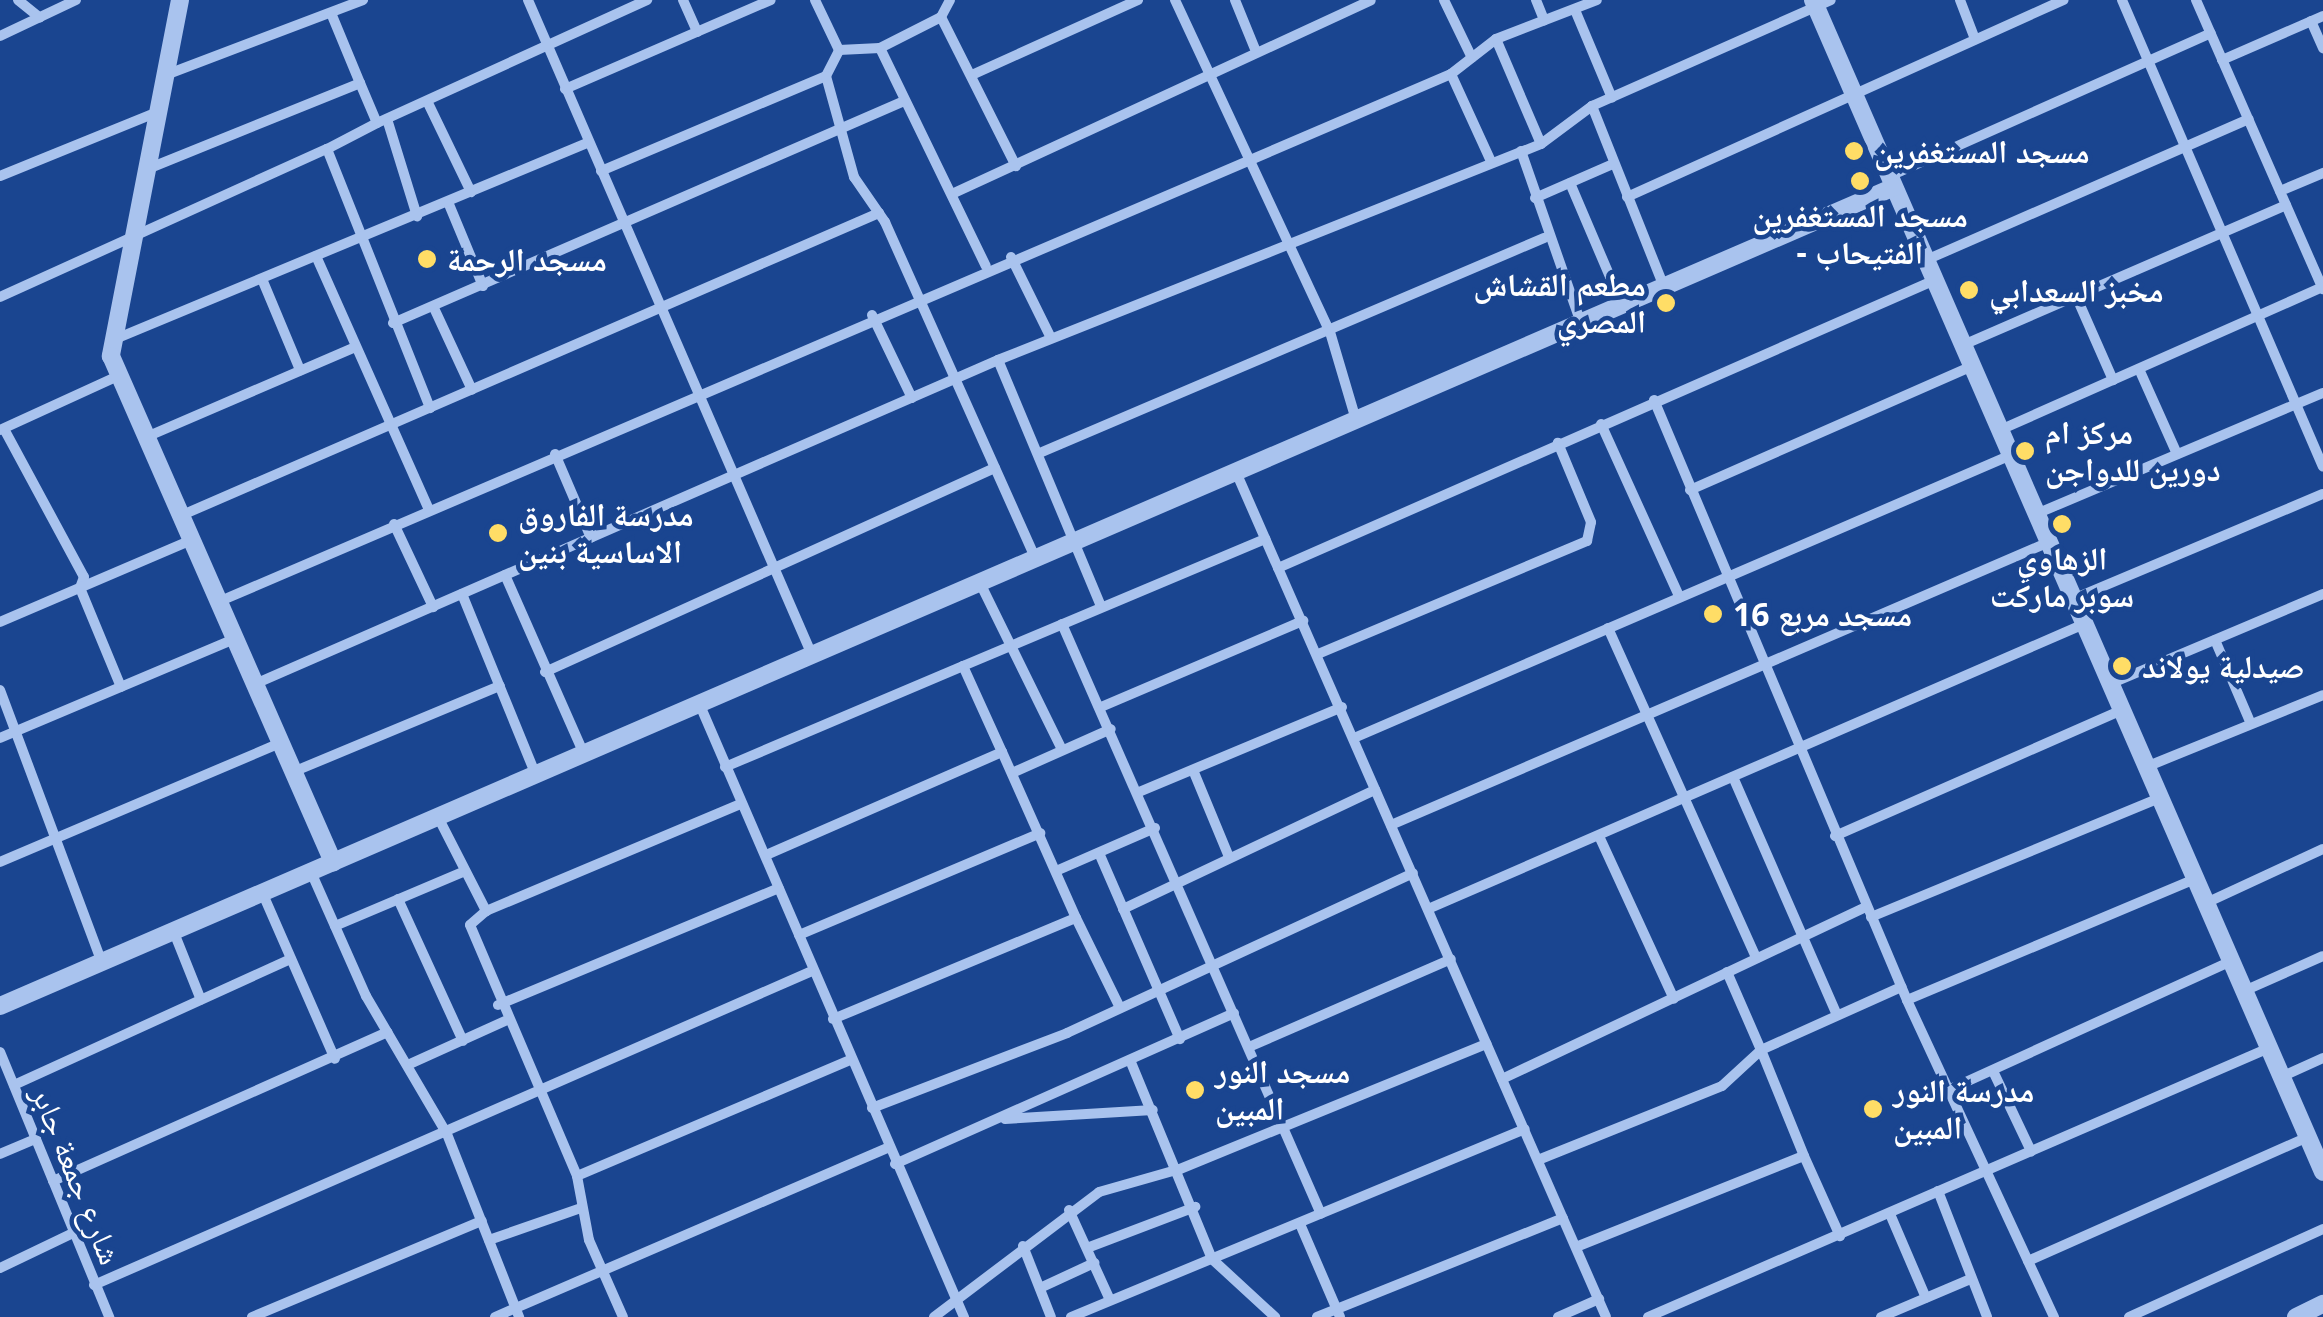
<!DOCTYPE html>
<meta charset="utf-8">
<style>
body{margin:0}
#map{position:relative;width:2323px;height:1317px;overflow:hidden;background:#1a4590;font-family:"Noto Sans","Noto Naskh Arabic",sans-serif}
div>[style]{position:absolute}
.minor>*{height:10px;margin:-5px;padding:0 5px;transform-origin:5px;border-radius:5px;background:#a9c3ee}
.tertiary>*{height:18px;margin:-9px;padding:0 9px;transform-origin:9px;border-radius:9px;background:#a9c3ee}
.dots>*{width:28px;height:28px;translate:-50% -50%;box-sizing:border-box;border:5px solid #1a4590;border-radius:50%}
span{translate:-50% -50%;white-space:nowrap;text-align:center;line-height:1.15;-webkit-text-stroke:9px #1a4590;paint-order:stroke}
.poi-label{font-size:32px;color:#fff;font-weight:700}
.left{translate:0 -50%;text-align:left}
.right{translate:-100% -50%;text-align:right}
.street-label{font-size:32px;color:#fff}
</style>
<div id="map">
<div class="minor">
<i style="left:18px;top:0;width:28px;rotate:39deg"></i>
<i style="left:528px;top:0;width:714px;rotate:66.56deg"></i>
<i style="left:683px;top:0;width:35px;rotate:66deg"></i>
<i style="left:815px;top:0;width:55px;rotate:64.4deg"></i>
<i style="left:839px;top:50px;width:41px;rotate:-2.8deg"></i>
<i style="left:880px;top:48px;width:68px;rotate:-26.9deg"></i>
<i style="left:941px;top:17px;width:167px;rotate:63.3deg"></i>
<i style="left:1175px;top:0;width:366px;rotate:65deg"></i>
<i style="left:1330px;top:332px;width:92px;rotate:73.5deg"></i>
<i style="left:1235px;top:0;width:53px;rotate:67.8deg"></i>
<i style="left:1444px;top:0;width:64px;rotate:64.2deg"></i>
<i style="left:1536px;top:0;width:22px;rotate:68deg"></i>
<i style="left:1960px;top:0;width:42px;rotate:69deg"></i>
<i style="left:2122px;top:0;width:508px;rotate:66.71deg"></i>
<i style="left:2196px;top:0;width:316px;rotate:66.3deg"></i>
<i style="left:1575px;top:10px;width:95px;rotate:67.2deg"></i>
<i style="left:331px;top:13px;width:76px;rotate:67.5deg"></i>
<i style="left:941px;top:17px;width:19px;rotate:-62deg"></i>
<i style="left:2311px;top:21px;width:30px;rotate:66deg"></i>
<i style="left:0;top:36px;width:84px;rotate:-25.3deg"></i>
<i style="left:1496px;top:39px;width:114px;rotate:66.8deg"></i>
<i style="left:880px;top:48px;width:242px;rotate:64.1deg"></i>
<i style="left:2222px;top:60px;width:110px;rotate:-23.5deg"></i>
<i style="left:974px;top:74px;width:180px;rotate:-24.3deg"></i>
<i style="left:1451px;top:74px;width:94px;rotate:65.4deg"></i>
<i style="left:163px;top:76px;width:214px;rotate:-20.8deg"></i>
<i style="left:826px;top:76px;width:29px;rotate:-63deg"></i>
<i style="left:565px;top:89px;width:224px;rotate:-23.4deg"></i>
<i style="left:428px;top:103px;width:99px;rotate:64.2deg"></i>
<i style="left:1592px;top:106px;width:195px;rotate:68.3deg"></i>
<i style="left:387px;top:119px;width:102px;rotate:72.8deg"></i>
<i style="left:377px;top:123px;width:56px;rotate:152.5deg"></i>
<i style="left:327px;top:149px;width:279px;rotate:68.3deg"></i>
<i style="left:1521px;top:151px;width:182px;rotate:70.8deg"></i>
<i style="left:145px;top:170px;width:232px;rotate:-22deg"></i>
<i style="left:360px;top:83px;width:43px;rotate:67deg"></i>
<i style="left:377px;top:123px;width:297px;rotate:-24.5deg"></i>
<i style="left:601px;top:171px;width:244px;rotate:-22.9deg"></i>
<i style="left:826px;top:76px;width:105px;rotate:74.5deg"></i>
<i style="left:854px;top:177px;width:55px;rotate:55.4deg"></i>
<i style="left:885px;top:222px;width:369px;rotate:65.9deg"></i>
<i style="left:0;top:176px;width:165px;rotate:-22.1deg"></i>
<i style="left:1890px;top:176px;width:351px;rotate:-24deg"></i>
<i style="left:1570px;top:183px;width:133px;rotate:66.9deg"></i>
<i style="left:2280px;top:191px;width:47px;rotate:-22.7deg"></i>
<i style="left:954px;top:193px;width:459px;rotate:-24.8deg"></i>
<i style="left:1627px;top:197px;width:479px;rotate:-24.3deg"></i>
<i style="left:1535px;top:198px;width:85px;rotate:-23.6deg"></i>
<i style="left:448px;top:202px;width:91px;rotate:67.4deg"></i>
<i style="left:316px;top:256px;width:276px;rotate:66deg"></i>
<i style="left:1011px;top:257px;width:90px;rotate:63.7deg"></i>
<i style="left:1926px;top:260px;width:352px;rotate:-23.6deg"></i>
<i style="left:262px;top:279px;width:99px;rotate:67.3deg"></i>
<i style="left:2076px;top:296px;width:92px;rotate:66.2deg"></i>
<i style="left:0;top:297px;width:359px;rotate:-24.4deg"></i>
<i style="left:434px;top:308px;width:90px;rotate:65.1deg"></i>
<i style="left:872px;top:315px;width:92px;rotate:64.3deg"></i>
<i style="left:393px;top:323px;width:557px;rotate:-23.48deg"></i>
<i style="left:113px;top:340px;width:513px;rotate:-22.57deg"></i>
<i style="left:1963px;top:345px;width:352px;rotate:-23.4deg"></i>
<i style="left:998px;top:360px;width:267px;rotate:67.3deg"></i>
<i style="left:2139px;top:369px;width:93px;rotate:65.9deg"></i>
<i style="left:1654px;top:400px;width:651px;rotate:67.14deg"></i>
<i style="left:1601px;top:424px;width:189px;rotate:65.6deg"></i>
<i style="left:4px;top:429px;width:168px;rotate:61.6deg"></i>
<i style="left:84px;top:577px;width:12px;rotate:110deg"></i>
<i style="left:80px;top:588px;width:107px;rotate:67.5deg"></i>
<i style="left:0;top:430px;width:128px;rotate:-24.6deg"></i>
<i style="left:2000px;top:430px;width:352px;rotate:-23.9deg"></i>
<i style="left:144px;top:438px;width:228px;rotate:-23.3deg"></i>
<i style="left:1042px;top:452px;width:546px;rotate:-23.09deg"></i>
<i style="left:555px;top:454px;width:91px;rotate:66.8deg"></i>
<i style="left:1236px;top:472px;width:922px;rotate:66.35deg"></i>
<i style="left:1690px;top:490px;width:308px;rotate:-23.7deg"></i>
<i style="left:2036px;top:514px;width:311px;rotate:-22.9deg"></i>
<i style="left:180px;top:516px;width:762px;rotate:-23.44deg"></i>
<i style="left:394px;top:524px;width:92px;rotate:64.8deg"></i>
<i style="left:1278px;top:568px;width:717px;rotate:-23.67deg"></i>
<i style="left:505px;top:575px;width:196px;rotate:66.2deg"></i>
<i style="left:980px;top:583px;width:186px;rotate:63.8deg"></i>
<i style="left:462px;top:594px;width:196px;rotate:67.8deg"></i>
<i style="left:2073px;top:599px;width:271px;rotate:-22.8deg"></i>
<i style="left:218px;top:602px;width:1341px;rotate:-23.18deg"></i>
<i style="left:1451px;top:74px;width:57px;rotate:-37.9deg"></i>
<i style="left:1496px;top:39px;width:108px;rotate:-21.1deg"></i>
<i style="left:0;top:622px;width:208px;rotate:-23.2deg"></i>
<i style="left:1062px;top:624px;width:644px;rotate:66.3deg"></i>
<i style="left:1608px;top:628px;width:362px;rotate:65.8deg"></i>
<i style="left:2215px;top:640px;width:91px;rotate:66.8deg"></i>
<i style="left:1318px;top:654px;width:292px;rotate:-22.8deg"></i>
<i style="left:1587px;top:541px;width:19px;rotate:-78deg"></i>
<i style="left:1591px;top:522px;width:86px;rotate:-112.7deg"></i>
<i style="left:963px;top:666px;width:328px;rotate:-22.8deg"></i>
<i style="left:545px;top:672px;width:494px;rotate:-24.4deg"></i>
<i style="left:255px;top:684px;width:811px;rotate:-23.56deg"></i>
<i style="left:998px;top:360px;width:584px;rotate:-21.69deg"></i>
<i style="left:1541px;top:144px;width:64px;rotate:-36.7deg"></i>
<i style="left:1592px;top:106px;width:261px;rotate:-23.9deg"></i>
<i style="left:2110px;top:684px;width:231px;rotate:-22.9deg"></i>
<i style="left:0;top:690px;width:288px;rotate:69.5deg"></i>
<i style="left:699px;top:703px;width:669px;rotate:66.66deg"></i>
<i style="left:1101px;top:707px;width:220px;rotate:-23.1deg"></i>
<i style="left:0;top:738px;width:254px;rotate:-22.9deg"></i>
<i style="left:1354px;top:738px;width:715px;rotate:-23.3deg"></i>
<i style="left:725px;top:767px;width:259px;rotate:-23deg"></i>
<i style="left:963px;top:666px;width:94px;rotate:65.6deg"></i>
<i style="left:1002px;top:752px;width:257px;rotate:156.4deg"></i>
<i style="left:2146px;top:767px;width:191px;rotate:-22.1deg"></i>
<i style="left:1193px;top:770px;width:94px;rotate:67.5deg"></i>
<i style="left:293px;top:772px;width:224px;rotate:-22.6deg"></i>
<i style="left:1012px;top:773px;width:108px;rotate:-24deg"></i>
<i style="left:1733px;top:777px;width:260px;rotate:66.4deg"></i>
<i style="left:1139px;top:792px;width:220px;rotate:-22.7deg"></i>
<i style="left:438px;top:817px;width:106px;rotate:62.9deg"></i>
<i style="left:486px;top:911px;width:277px;rotate:-22.8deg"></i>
<i style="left:1391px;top:825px;width:716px;rotate:-23.27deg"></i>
<i style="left:1599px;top:836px;width:179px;rotate:65.3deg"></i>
<i style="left:1835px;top:836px;width:313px;rotate:-23.7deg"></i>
<i style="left:1099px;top:853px;width:203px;rotate:66.5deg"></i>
<i style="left:0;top:862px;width:304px;rotate:-23deg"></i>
<i style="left:1056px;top:871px;width:108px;rotate:-23.5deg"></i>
<i style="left:311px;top:872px;width:136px;rotate:66.1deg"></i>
<i style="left:366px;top:996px;width:160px;rotate:59.6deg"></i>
<i style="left:447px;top:1134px;width:197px;rotate:68.5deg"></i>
<i style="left:262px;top:892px;width:182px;rotate:66.4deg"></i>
<i style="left:398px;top:899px;width:156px;rotate:65.4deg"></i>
<i style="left:2206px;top:903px;width:129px;rotate:-24.8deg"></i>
<i style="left:1123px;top:909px;width:279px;rotate:-25.3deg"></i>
<i style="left:1428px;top:909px;width:715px;rotate:-23.48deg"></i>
<i style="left:486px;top:911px;width:21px;rotate:139deg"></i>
<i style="left:470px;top:925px;width:273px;rotate:66.9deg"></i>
<i style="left:577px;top:1176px;width:65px;rotate:79.4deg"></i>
<i style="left:589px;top:1240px;width:84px;rotate:66.2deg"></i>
<i style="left:1871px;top:917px;width:313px;rotate:-22.4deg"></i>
<i style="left:1076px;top:918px;width:100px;rotate:63.9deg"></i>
<i style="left:335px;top:926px;width:141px;rotate:-22.9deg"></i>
<i style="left:173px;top:930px;width:75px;rotate:68.2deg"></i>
<i style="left:799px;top:935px;width:262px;rotate:-22.9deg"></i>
<i style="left:1727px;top:972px;width:85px;rotate:66.4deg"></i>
<i style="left:1761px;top:1050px;width:154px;rotate:-24.2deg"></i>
<i style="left:2244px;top:991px;width:86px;rotate:-23.9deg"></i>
<i style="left:498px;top:1005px;width:304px;rotate:-22.6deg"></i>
<i style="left:833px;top:1019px;width:263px;rotate:-22.6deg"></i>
<i style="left:1076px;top:918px;width:182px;rotate:-114deg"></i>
<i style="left:1249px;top:1047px;width:220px;rotate:-23.5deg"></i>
<i style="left:0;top:1052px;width:287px;rotate:67.6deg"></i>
<i style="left:1130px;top:1060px;width:215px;rotate:67.6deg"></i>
<i style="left:1212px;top:1259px;width:86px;rotate:42.6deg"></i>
<i style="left:412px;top:1063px;width:102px;rotate:-24.3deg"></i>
<i style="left:1993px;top:1071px;width:89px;rotate:64.6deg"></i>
<i style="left:2281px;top:1077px;width:46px;rotate:-24.3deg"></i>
<i style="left:1502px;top:1079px;width:403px;rotate:-25.3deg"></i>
<i style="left:14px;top:1085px;width:304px;rotate:-24.5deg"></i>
<i style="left:1946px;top:1091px;width:313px;rotate:-24.5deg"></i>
<i style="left:872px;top:1108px;width:209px;rotate:-21deg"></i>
<i style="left:1067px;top:1033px;width:381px;rotate:-24.8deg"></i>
<i style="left:1005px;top:1119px;width:148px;rotate:-3.5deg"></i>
<i style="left:0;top:1154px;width:39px;rotate:-23deg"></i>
<i style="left:1538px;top:1160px;width:198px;rotate:-21.9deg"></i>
<i style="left:1722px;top:1086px;width:53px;rotate:-42.7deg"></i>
<i style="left:1761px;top:1050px;width:114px;rotate:67.9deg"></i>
<i style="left:895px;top:1164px;width:371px;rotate:-24deg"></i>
<i style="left:577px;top:1176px;width:297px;rotate:-23deg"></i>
<i style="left:53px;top:1181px;width:366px;rotate:-24deg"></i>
<i style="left:1938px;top:1191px;width:135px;rotate:68.7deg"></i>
<i style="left:1069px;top:1210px;width:99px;rotate:65.5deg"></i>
<i style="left:1890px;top:1214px;width:91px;rotate:66.8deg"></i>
<i style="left:1300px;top:1224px;width:101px;rotate:66.7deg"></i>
<i style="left:489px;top:1240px;width:97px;rotate:-19.2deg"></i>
<i style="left:1023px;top:1246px;width:76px;rotate:68.5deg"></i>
<i style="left:1576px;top:1247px;width:245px;rotate:-21.8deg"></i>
<i style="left:1804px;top:1156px;width:88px;rotate:65.8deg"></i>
<i style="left:1087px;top:1248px;width:116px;rotate:-20.8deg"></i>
<i style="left:2028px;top:1261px;width:306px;rotate:-23.9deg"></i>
<i style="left:0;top:1268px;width:81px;rotate:-25.6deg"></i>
<i style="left:94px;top:1285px;width:784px;rotate:-23.62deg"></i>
<i style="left:1040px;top:1288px;width:60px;rotate:-24.8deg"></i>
<i style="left:252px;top:1317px;width:249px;rotate:-22.7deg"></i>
<i style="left:495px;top:1317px;width:428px;rotate:-23.3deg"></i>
<i style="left:934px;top:1317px;width:207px;rotate:-37.1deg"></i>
<i style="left:1099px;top:1192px;width:84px;rotate:-15.9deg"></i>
<i style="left:1180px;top:1169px;width:331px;rotate:-22.2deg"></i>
<i style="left:1071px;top:1317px;width:491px;rotate:-22.5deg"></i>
<i style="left:1317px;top:1317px;width:265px;rotate:-21.9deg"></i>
<i style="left:1558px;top:1317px;width:45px;rotate:-23.7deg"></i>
<i style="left:1648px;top:1317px;width:677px;rotate:-23.42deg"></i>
<i style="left:1881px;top:1317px;width:95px;rotate:-23deg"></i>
<i style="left:2054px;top:1317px;width:349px;rotate:-114.9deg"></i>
<i style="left:1907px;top:1000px;width:312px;rotate:-22.8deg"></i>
<i style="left:2129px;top:1317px;width:213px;rotate:-24.4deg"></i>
</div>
<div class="tertiary">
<i style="left:180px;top:0;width:363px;rotate:101deg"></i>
<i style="left:111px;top:356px;width:553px;rotate:66.31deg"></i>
<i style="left:1813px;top:0;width:1278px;rotate:66.48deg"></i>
<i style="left:0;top:1006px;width:2063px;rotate:-23.38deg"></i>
<i style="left:2296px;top:1317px;width:30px;rotate:-26deg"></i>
</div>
<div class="dots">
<i style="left:1854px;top:151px;background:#fd6"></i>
<i style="left:1860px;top:181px;background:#fd6"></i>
<i style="left:427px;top:259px;background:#fd6"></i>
<i style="left:1969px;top:290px;background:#fd6"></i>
<i style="left:1666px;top:303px;background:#fd6"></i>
<i style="left:2025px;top:451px;background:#fd6"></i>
<i style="left:2062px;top:524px;background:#fd6"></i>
<i style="left:498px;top:533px;background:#fd6"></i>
<i style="left:1713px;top:614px;background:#fd6"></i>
<i style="left:2122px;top:666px;background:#fd6"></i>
<i style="left:1195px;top:1090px;background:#fd6"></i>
<i style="left:1873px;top:1109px;background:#fd6"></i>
</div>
<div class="poi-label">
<span class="left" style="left:1874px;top:151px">مسجد المستغفرين</span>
<span style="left:1860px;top:234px">مسجد المستغفرين<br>- الفتيحاب</span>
<span class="left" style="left:447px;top:259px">مسجد الرحمة</span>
<span class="right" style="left:1646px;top:303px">مطعم القشاش<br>المصري</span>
<span class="left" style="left:1989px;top:290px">مخبز السعدابي</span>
<span class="left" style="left:2045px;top:451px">مركز ام<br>دورين للدواجن</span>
<span class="left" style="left:518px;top:533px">مدرسة الفاروق<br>الاساسية بنين</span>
<span style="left:2062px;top:577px">الزهاوي<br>سوبر ماركت</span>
<span class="left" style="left:1733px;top:614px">مسجد مربع 16</span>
<span class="left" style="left:2142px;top:666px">صيدلية يولاند</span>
<span class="left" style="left:1215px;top:1090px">مسجد النور<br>المبين</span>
<span class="left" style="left:1893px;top:1109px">مدرسة النور<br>المبين</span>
</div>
<div class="street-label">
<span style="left:77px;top:1175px;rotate:68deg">شارع جمعة جابر</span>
</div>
</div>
